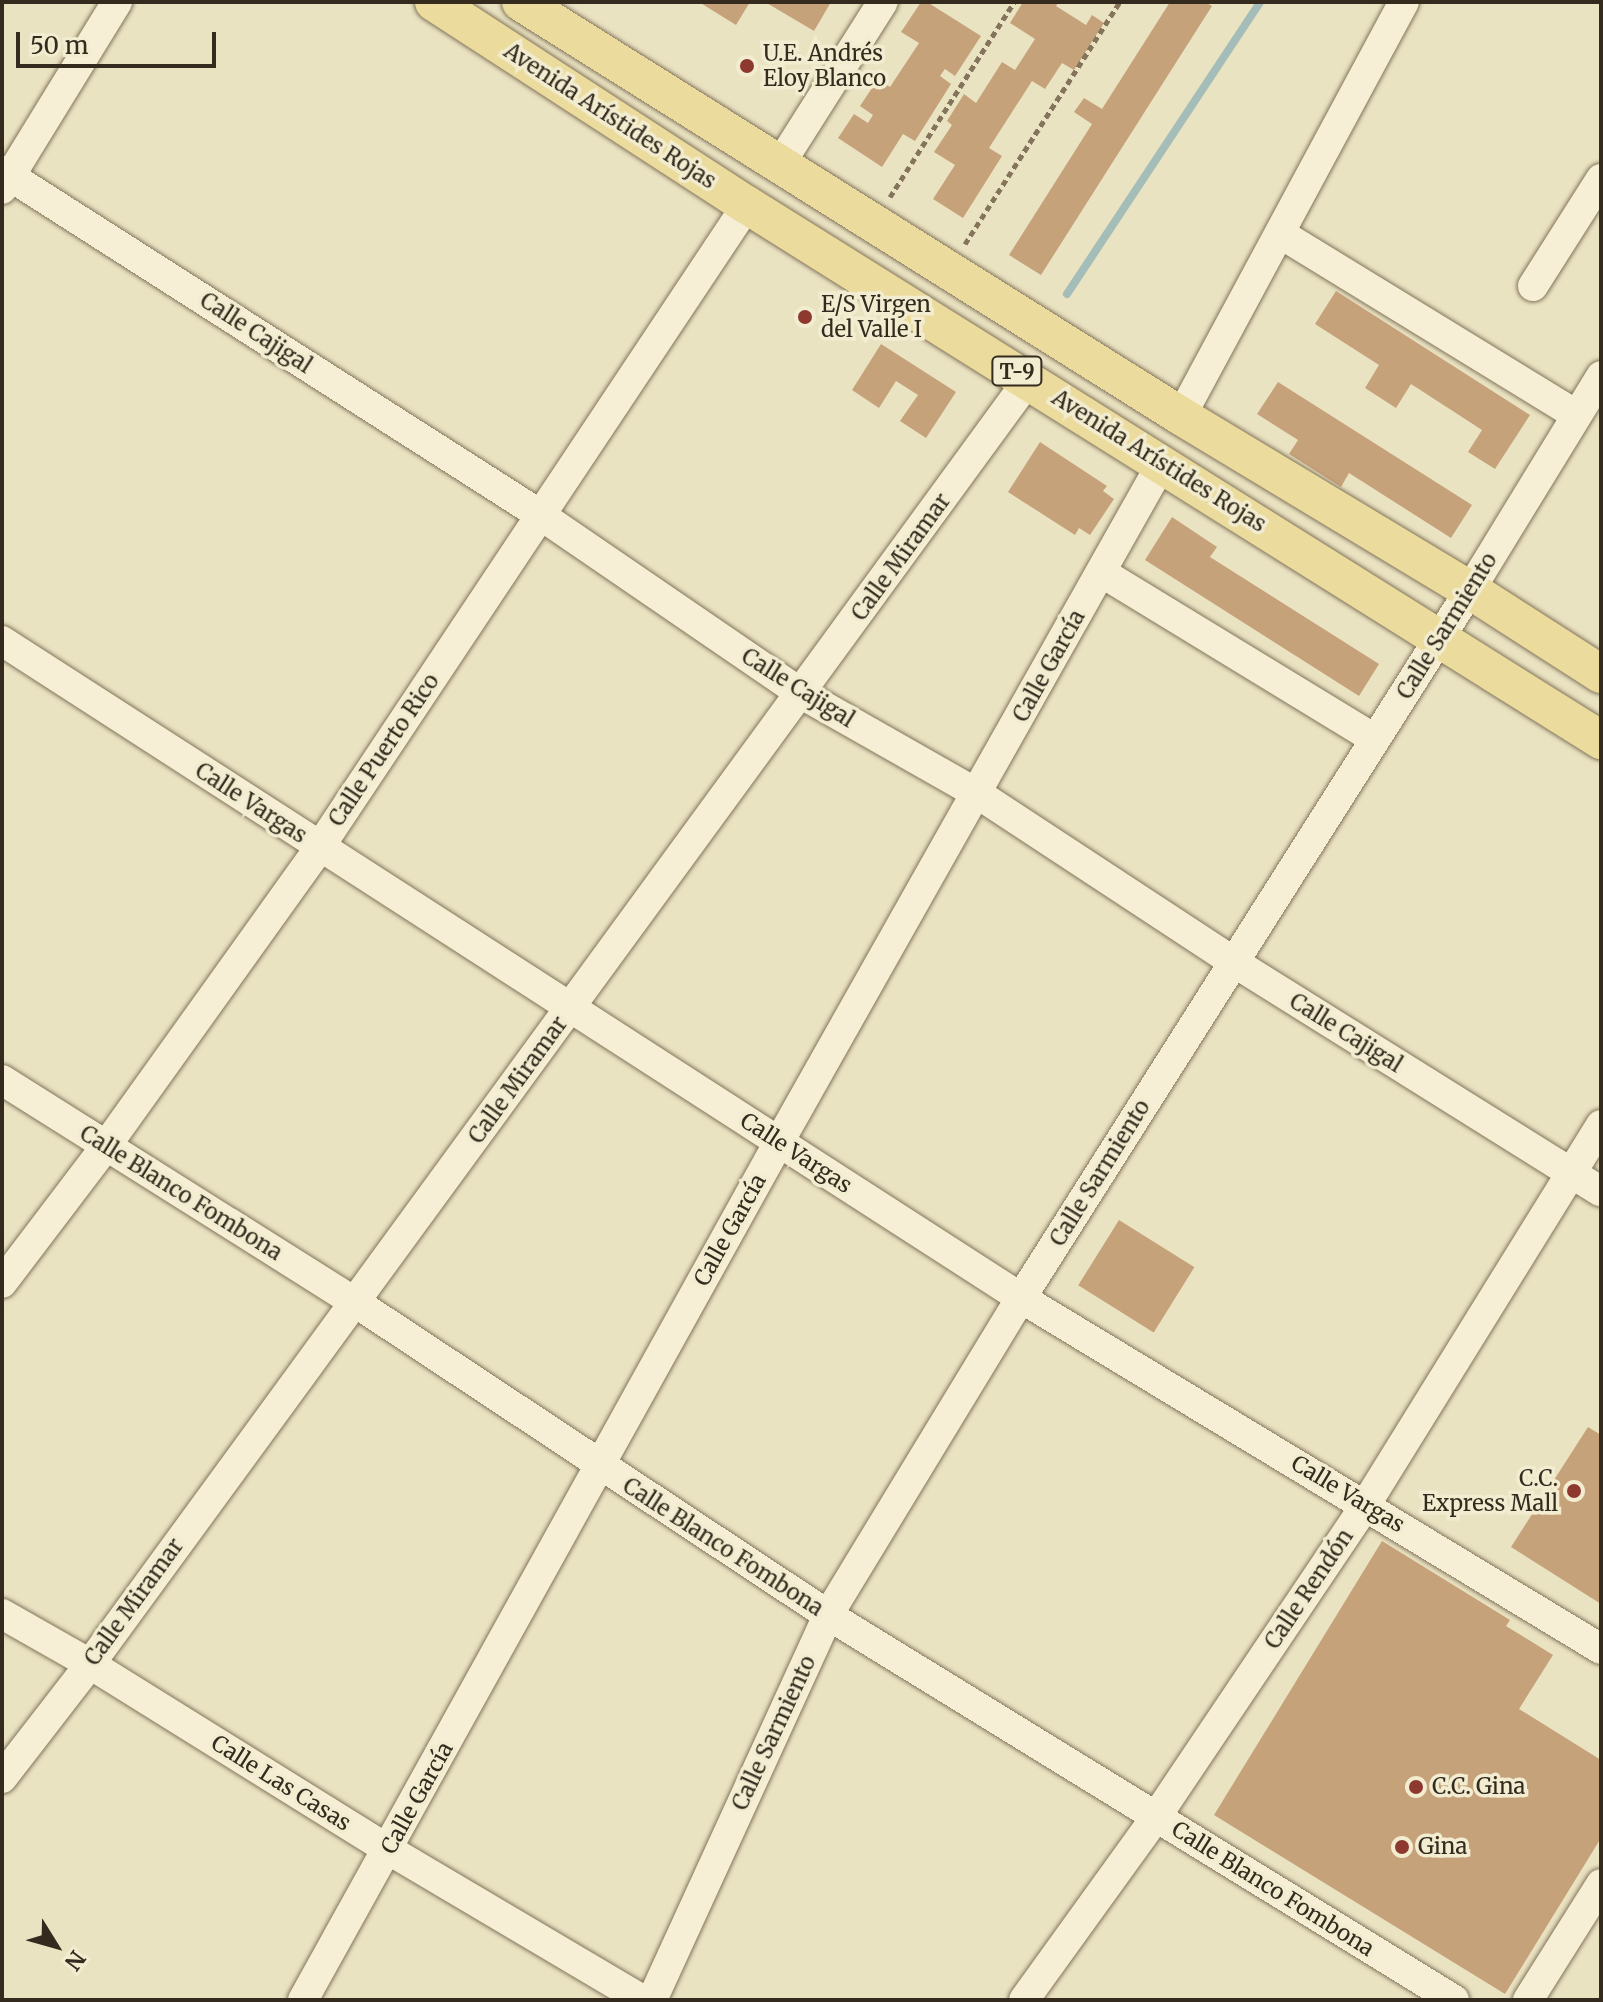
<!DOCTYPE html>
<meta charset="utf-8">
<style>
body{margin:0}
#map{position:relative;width:1603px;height:2002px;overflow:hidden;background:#eae3c2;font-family:Merriweather,serif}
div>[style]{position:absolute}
.stream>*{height:8px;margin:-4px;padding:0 4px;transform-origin:4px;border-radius:4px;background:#a4bdb9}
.building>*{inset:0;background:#c6a27b;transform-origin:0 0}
.path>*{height:5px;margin-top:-2.5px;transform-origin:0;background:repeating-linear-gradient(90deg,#83745b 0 6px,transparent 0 10px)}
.roads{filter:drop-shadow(0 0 2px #83745b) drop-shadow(0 0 2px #83745b)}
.minor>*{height:30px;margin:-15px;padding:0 15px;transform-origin:15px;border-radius:15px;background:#f6efd5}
.major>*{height:38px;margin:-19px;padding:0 19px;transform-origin:19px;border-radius:19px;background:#ebdb9c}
.dots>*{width:22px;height:22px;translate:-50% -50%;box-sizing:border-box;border:4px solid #f2ecd1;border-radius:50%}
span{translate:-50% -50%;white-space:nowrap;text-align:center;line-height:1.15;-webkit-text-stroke:7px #f2ecd1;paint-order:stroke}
.shield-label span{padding:2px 6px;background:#f2ecd1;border:2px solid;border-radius:6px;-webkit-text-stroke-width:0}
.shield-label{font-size:20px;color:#342b1e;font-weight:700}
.poi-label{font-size:22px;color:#342b1e}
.left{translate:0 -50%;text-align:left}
.right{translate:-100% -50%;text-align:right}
.street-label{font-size:22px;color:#342b1e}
.frame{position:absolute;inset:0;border:4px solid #342b1e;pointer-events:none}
.north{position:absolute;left:16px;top:1906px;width:80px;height:80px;-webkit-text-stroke:6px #f2ecd1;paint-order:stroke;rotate:127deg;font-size:22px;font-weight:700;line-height:32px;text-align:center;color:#342b1e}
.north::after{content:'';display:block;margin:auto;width:28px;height:36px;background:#342b1e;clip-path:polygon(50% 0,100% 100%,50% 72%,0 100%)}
.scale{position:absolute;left:16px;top:32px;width:200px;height:36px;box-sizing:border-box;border:4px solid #342b1e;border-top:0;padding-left:10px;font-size:24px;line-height:28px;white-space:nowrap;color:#342b1e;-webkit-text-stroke:6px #f2ecd1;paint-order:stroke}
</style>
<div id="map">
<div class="stream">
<i style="left:1067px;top:294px;width:350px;rotate:-56.5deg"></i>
</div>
<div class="building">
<i style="clip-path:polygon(699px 2px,750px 2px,736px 25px)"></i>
<i style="clip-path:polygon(765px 2px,831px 2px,814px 31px)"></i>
<i style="clip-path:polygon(921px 2px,927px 2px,981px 36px,955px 76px,945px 69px,940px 76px,951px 84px,915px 141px,903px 134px,882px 167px,838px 138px,854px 114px,868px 123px,873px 115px,860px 106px,878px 79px,890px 87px,919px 43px,901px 32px)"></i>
<i style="clip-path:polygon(1023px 2px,1059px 2px,1056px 6px,1086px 25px,1092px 15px,1104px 23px,1074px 70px,1062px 63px,1045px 89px,1032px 81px,989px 148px,1002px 156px,963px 218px,933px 199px,955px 165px,934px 152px,952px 125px,947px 121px,964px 94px,976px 103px,1002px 62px,1015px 70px,1035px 39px,1010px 23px)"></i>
<i style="clip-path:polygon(1170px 2px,1205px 2px,1212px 6px,1041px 275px,1009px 255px,1092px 124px,1074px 112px,1084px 98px,1102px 109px)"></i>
<i style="clip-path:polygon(1336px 291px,1530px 415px,1495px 469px,1468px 452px,1482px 430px,1411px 384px,1396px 408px,1365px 388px,1379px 365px,1315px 324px)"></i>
<i style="clip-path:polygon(881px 344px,956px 392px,926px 438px,900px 421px,918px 395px,896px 381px,879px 408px,852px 390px)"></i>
<i style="clip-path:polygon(1278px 382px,1472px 505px,1451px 538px,1349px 473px,1341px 487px,1289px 454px,1298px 440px,1257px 414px)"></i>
<i style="clip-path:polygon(1040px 442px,1107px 486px,1103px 491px,1114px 499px,1090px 535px,1079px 528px,1075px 535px,1008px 492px)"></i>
<i style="clip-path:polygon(1172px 517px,1217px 547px,1210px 557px,1379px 664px,1359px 696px,1145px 560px)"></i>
<i style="left:1119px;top:1220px;width:89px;height:77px;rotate:32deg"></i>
<i style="clip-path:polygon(1588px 1427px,1601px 1435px,1601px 1604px,1511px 1547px)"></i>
<i style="clip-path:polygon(1382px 1541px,1510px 1620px,1506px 1626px,1553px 1655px,1519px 1709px,1601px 1760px,1601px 1838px,1505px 1994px,1214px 1815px)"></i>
</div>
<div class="path">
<i style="left:890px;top:197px;width:231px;rotate:-57.5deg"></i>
<i style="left:965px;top:244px;width:287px;rotate:-57.4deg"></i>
</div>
<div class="roads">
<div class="minor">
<i style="left:780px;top:164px;width:192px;rotate:-57.6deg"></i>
<i style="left:2px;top:171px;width:641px;rotate:32.57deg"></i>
<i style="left:542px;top:516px;width:315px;rotate:34.4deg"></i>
<i style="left:802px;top:694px;width:202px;rotate:29.6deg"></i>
<i style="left:978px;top:794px;width:304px;rotate:33.3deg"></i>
<i style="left:1232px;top:961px;width:435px;rotate:32deg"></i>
<i style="left:2px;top:189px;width:220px;rotate:-58.4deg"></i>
<i style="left:1281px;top:234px;width:346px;rotate:31.5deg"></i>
<i style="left:1533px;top:286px;width:127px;rotate:-57.6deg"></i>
<i style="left:1181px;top:416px;width:470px;rotate:-61.7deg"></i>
<i style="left:1101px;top:572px;width:321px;rotate:31.4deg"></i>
<i style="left:2px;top:641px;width:1212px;rotate:32.81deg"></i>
<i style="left:1021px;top:1298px;width:678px;rotate:31.18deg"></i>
<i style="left:2px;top:1080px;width:417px;rotate:32.2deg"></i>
<i style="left:355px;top:1302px;width:567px;rotate:33.49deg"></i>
<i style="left:828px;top:1615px;width:735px;rotate:31.59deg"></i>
<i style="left:2px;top:1283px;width:172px;rotate:-52.8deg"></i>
<i style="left:106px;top:1146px;width:366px;rotate:-54.4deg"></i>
<i style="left:319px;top:848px;width:772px;rotate:-56.35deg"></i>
<i style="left:2px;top:1614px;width:101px;rotate:29.6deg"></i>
<i style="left:90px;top:1664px;width:352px;rotate:31.9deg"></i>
<i style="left:389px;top:1850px;width:295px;rotate:30.6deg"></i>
<i style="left:2px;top:1778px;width:144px;rotate:-52.3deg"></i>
<i style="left:90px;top:1664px;width:1592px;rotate:-53.84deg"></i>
<i style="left:303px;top:2000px;width:981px;rotate:-60.98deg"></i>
<i style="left:779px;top:1142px;width:780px;rotate:-60.57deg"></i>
<i style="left:652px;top:2000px;width:423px;rotate:-65.4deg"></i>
<i style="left:828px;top:1615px;width:371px;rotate:-58.7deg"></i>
<i style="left:1021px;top:1298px;width:838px;rotate:-57.62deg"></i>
<i style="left:1470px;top:590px;width:251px;rotate:-58.5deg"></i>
<i style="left:1024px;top:2000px;width:226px;rotate:-54.2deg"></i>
<i style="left:1156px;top:1817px;width:377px;rotate:-56.1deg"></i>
<i style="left:1366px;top:1504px;width:446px;rotate:-58.2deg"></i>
<i style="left:1528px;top:2000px;width:137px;rotate:-57.8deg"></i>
</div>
<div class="major">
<i style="left:434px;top:2px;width:373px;rotate:33deg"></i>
<i style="left:747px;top:205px;width:1008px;rotate:32.07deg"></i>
<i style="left:521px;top:2px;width:779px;rotate:32.1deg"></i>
<i style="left:1181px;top:416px;width:337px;rotate:31.1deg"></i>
<i style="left:1470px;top:590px;width:156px;rotate:32.7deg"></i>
</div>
</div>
<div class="dots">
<i style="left:747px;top:66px;background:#8d392f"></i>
<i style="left:805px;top:317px;background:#8d392f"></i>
<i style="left:1574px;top:1491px;background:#8d392f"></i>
<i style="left:1416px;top:1787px;background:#8d392f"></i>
<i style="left:1402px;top:1847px;background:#8d392f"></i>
</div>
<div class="shield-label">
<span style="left:1017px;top:371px">T-9</span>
</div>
<div class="poi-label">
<span class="left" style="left:763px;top:66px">U.E. Andrés<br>Eloy Blanco</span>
<span class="left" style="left:821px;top:317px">E/S Virgen<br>del Valle I</span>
<span class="right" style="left:1558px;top:1491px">C.C.<br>Express Mall</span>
<span class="left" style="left:1432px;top:1787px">C.C. Gina</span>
<span class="left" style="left:1418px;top:1847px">Gina</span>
</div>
<div class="street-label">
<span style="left:610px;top:116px;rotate:33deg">Avenida Arístides Rojas</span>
<span style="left:256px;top:333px;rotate:33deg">Calle Cajigal</span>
<span style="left:1159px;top:461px;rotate:32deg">Avenida Arístides Rojas</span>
<span style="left:901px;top:557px;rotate:-54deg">Calle Miramar</span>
<span style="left:1447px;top:626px;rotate:-58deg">Calle Sarmiento</span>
<span style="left:1049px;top:666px;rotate:-61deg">Calle García</span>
<span style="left:798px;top:688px;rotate:32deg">Calle Cajigal</span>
<span style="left:384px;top:750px;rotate:-56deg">Calle Puerto Rico</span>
<span style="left:251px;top:803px;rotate:33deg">Calle Vargas</span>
<span style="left:1346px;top:1033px;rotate:32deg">Calle Cajigal</span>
<span style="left:518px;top:1080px;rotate:-54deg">Calle Miramar</span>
<span style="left:796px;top:1153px;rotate:33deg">Calle Vargas</span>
<span style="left:1100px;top:1173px;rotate:-58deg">Calle Sarmiento</span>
<span style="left:181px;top:1193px;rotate:32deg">Calle Blanco Fombona</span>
<span style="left:730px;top:1230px;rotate:-61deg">Calle García</span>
<span style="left:1348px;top:1494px;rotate:31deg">Calle Vargas</span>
<span style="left:723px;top:1547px;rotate:33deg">Calle Blanco Fombona</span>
<span style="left:1309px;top:1589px;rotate:-56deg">Calle Rendón</span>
<span style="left:134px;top:1602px;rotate:-54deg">Calle Miramar</span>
<span style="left:774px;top:1733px;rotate:-65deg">Calle Sarmiento</span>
<span style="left:281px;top:1783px;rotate:32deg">Calle Las Casas</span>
<span style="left:417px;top:1798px;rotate:-61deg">Calle García</span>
<span style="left:1273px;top:1889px;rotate:32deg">Calle Blanco Fombona</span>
</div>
<div class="frame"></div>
<div class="north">N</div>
<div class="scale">50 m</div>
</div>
